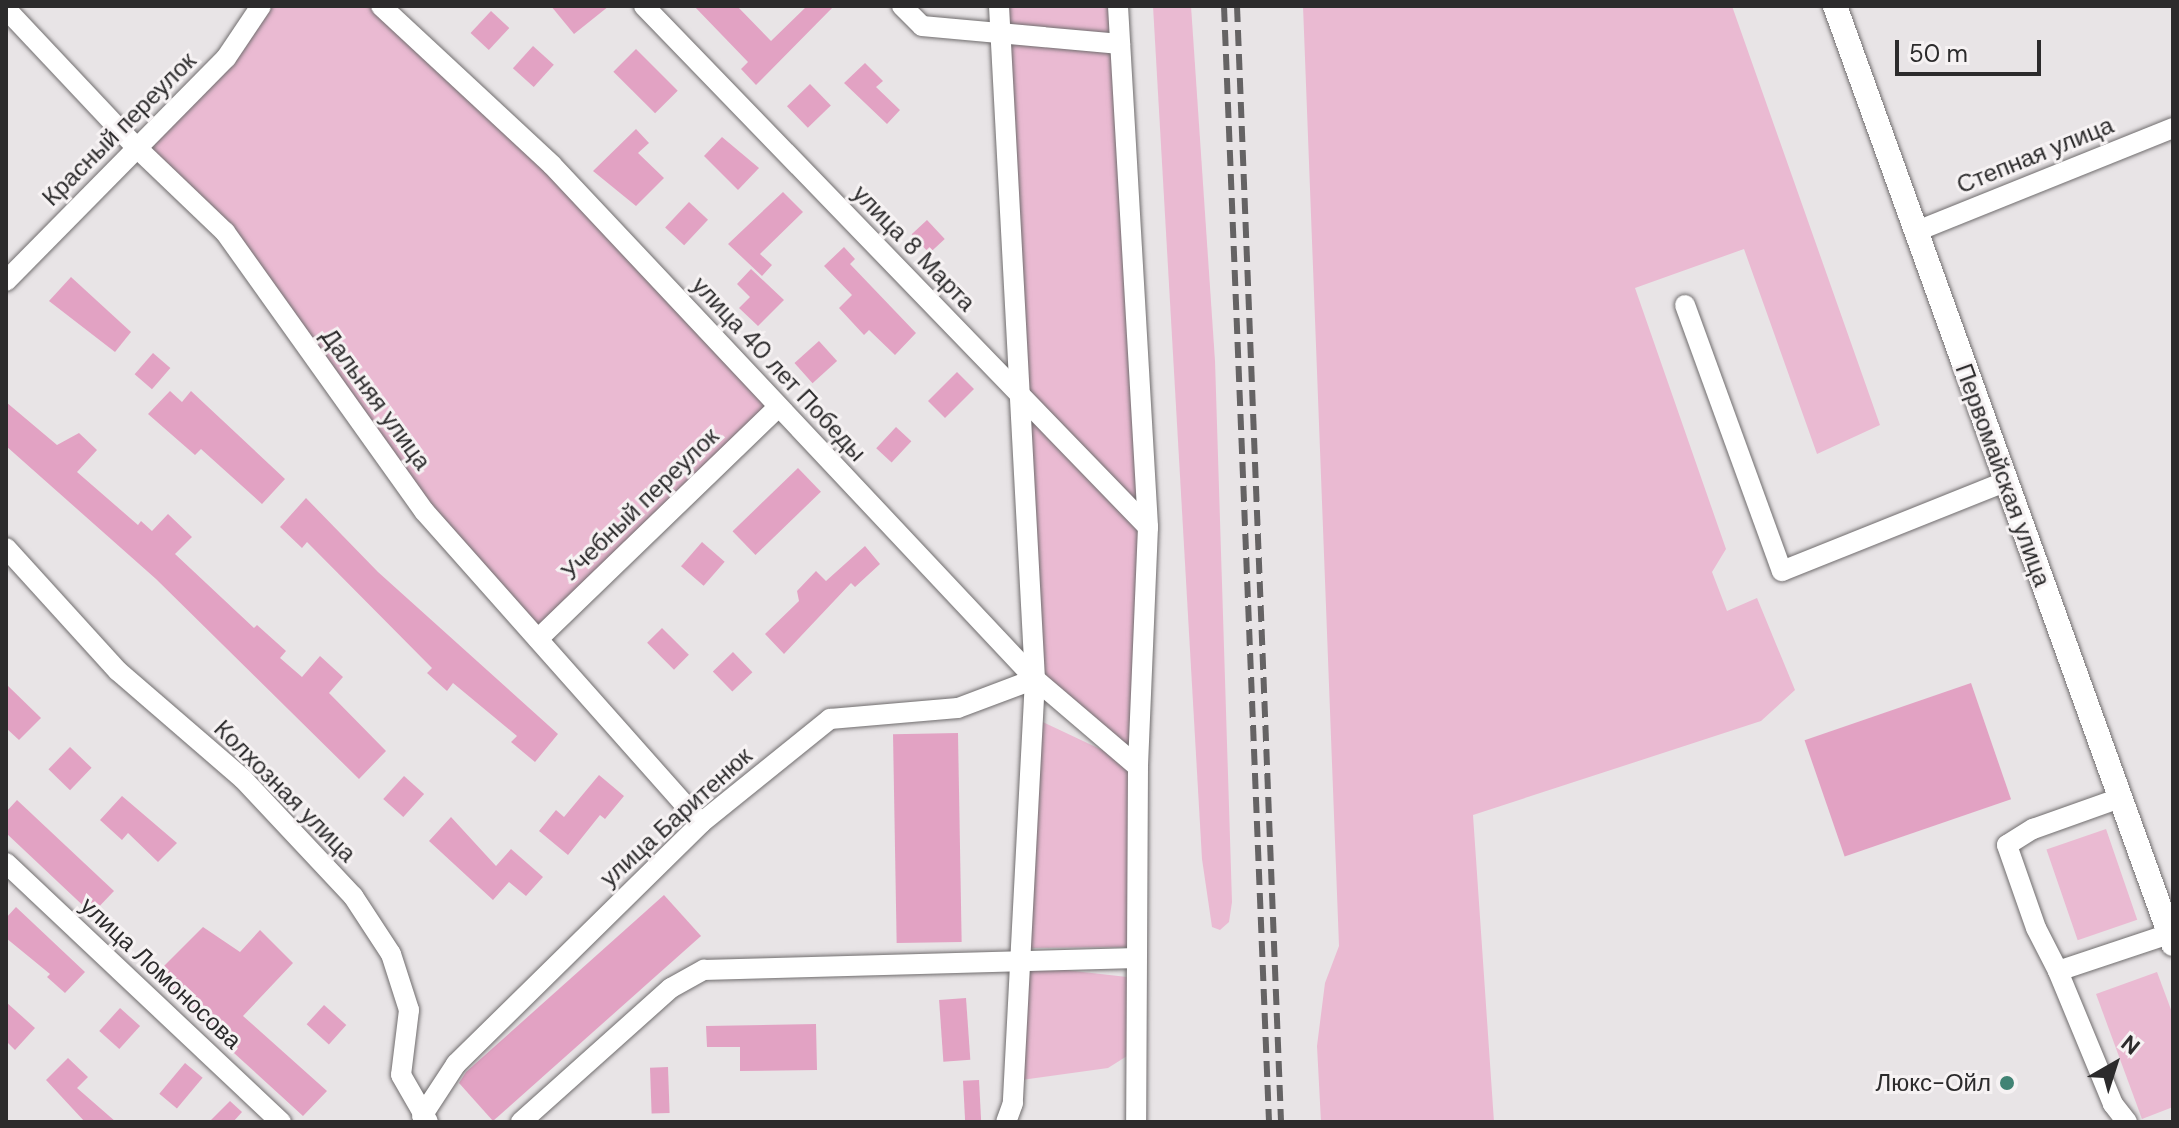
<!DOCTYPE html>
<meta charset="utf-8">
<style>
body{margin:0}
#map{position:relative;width:2179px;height:1128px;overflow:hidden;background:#e8e4e6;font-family:"DM Sans",sans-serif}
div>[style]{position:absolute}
.green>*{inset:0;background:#eabad2;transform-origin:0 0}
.building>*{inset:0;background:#e2a2c3;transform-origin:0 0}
.roads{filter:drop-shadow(0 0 2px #706d6e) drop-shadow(0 0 2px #706d6e)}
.minor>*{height:20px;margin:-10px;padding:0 10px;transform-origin:10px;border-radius:10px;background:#fff}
.major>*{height:24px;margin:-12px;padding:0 12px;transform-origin:12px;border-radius:12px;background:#fff}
.rail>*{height:6px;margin-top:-3px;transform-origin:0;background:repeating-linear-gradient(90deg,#656364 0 16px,transparent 0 24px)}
.dots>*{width:22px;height:22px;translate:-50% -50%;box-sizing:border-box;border:4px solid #f6f2f3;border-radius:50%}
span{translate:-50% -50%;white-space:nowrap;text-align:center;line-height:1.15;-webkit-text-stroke:6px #f6f2f3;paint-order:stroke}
.street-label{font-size:24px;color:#2c2b2c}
.poi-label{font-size:24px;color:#2c2b2c}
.right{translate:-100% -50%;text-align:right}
.frame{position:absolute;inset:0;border:8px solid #2c2b2c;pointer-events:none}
.north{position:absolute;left:2075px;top:1024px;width:80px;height:80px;-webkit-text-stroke:6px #f6f2f3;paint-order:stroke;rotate:39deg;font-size:22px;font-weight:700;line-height:32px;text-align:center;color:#2c2b2c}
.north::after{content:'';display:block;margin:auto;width:28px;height:36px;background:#2c2b2c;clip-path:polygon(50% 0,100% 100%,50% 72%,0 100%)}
.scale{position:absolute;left:1895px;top:40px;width:146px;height:36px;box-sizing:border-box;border:4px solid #2c2b2c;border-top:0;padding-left:10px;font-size:24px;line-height:28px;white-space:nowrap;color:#2c2b2c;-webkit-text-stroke:6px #f6f2f3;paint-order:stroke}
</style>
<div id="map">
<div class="green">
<i style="clip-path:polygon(261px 6px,381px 6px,778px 407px,538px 639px,424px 511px,225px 232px,137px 148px)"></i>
<i style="clip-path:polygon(999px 6px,1118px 6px,1148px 527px,1136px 947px,1021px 948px,1030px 716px,1134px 765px,1035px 679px)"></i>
<i style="clip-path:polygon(1153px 6px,1191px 6px,1215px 361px,1232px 902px,1229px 922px,1220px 930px,1212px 927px,1202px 859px)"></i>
<i style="clip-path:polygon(1303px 6px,1732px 6px,1880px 425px,1817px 454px,1744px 249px,1635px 288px,1726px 549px,1712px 572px,1727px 611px,1757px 598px,1795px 690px,1761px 721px,1473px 815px,1494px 1122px,1321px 1122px,1317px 1046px,1325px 983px,1339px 946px)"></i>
<i style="left:2106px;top:829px;width:96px;height:63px;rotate:71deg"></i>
<i style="clip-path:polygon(1021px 965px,1136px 978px,1135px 1051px,1108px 1068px,1014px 1081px)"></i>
<i style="clip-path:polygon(2157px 972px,2173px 1015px,2173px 1107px,2142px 1119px,2096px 994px)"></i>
</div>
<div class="building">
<i style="clip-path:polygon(551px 6px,609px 6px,574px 34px)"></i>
<i style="clip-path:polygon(694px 6px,737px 6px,771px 41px,807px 6px,834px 6px,756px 85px,741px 69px,748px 62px)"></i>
<i style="left:491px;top:11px;width:25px;height:30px;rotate:43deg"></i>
<i style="left:533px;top:46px;width:28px;height:30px;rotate:42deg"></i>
<i style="left:636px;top:49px;width:59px;height:32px;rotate:45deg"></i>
<i style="clip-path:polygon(865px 63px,883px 81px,876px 87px,900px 110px,887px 124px,844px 83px)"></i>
<i style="left:810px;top:84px;width:30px;height:32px;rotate:46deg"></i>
<i style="clip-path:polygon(636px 129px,649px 143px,638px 153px,664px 178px,636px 206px,593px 171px)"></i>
<i style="clip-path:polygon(722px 137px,759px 168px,738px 190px,704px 156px)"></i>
<i style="clip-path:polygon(783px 192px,803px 212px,760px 254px,772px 265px,762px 276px,728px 244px)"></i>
<i style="left:689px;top:202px;width:26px;height:35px;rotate:43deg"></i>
<i style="left:927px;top:220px;width:26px;height:21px;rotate:47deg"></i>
<i style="clip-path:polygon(844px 247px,855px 259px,850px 264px,916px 333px,895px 355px,869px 330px,864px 335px,839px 308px,852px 295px,824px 266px)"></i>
<i style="clip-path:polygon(751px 269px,784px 300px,758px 326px,739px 308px,750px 297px,737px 284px)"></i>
<i style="clip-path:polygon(71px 277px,131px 332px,115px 352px,49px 301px)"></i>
<i style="left:819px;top:341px;width:27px;height:33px;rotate:48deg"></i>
<i style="left:153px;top:353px;width:23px;height:28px;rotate:41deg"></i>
<i style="left:957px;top:372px;width:24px;height:41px;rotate:45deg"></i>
<i style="clip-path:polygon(170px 391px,182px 402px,191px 391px,285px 479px,262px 504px,201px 449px,195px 455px,148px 414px)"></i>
<i style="clip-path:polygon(6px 402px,57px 445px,79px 433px,97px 450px,77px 472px,138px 525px,141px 521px,152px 531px,168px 514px,192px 537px,175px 554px,254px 628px,257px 625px,286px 651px,280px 658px,302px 677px,320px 656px,343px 677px,329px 693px,386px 751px,359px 779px,156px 579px,6px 446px)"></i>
<i style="left:896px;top:427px;width:21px;height:29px;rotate:43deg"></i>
<i style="left:798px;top:468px;width:33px;height:91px;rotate:46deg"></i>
<i style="clip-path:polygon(306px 498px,378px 572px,558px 734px,535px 762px,511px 742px,517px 736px,453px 683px,447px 691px,427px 673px,432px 668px,307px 542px,302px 548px,280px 527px)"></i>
<i style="left:702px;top:542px;width:30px;height:32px;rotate:41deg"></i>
<i style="clip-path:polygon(865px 546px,880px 564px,855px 587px,851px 583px,784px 654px,765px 634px,799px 601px,797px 591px,816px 571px,826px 581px)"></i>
<i style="left:662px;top:628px;width:38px;height:21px;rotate:45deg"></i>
<i style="left:733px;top:652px;width:28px;height:28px;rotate:46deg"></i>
<i style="left:1971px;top:683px;width:123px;height:176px;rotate:71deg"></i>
<i style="clip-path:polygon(6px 684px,41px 718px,19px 740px,6px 728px)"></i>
<i style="left:958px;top:733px;width:209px;height:65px;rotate:89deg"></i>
<i style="left:70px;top:747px;width:30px;height:31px;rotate:44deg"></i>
<i style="clip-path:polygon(599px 775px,624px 796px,605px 819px,600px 815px,568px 855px,539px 831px,556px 810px,564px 817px)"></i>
<i style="left:404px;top:776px;width:27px;height:31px;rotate:42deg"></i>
<i style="clip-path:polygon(122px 796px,177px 843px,158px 862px,128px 833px,122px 840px,100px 820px)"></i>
<i style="clip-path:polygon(17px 800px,114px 891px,92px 914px,6px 833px,6px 812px)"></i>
<i style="clip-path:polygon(451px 817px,496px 866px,511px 849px,543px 877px,526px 896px,509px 882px,493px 900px,429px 841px)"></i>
<i style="clip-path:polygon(664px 895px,701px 936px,493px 1121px,459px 1083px,466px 1072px)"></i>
<i style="clip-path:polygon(16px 907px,85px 972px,65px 993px,47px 977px,50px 974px,6px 938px,6px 918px)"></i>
<i style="clip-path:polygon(203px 927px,240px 952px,260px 930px,293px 963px,243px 1016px,327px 1091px,303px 1116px,234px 1053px,238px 1048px,154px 976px)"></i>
<i style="left:966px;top:998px;width:62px;height:27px;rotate:86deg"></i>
<i style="clip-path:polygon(6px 1002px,35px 1028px,15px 1050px,6px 1041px)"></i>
<i style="left:324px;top:1005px;width:30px;height:26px;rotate:42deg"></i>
<i style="left:120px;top:1008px;width:27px;height:31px;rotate:42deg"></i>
<i style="clip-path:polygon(816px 1024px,817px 1070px,740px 1071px,740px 1047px,707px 1047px,706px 1026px)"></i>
<i style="clip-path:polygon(68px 1058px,88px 1077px,77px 1088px,116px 1122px,85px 1122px,46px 1080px)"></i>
<i style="left:185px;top:1063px;width:23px;height:40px;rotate:40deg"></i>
<i style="left:668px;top:1067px;width:46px;height:18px;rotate:88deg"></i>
<i style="left:979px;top:1080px;width:42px;height:16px;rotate:87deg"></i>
<i style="clip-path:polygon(230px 1101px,242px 1112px,233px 1122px,209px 1122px)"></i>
</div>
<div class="roads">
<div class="minor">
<i style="left:381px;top:6px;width:233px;rotate:42.9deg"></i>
<i style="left:552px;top:165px;width:705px;rotate:46.78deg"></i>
<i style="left:1035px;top:679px;width:135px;rotate:40.5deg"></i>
<i style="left:644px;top:6px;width:725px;rotate:45.95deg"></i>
<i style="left:902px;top:6px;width:28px;rotate:45deg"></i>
<i style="left:922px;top:26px;width:199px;rotate:5.2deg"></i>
<i style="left:999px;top:6px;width:674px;rotate:86.94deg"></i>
<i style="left:1035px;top:679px;width:425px;rotate:93deg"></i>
<i style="left:1013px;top:1103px;width:20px;rotate:110deg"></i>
<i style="left:1118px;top:6px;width:522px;rotate:86.7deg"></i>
<i style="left:1148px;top:527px;width:240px;rotate:92.4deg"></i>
<i style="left:1138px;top:767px;width:355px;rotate:90.3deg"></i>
<i style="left:6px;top:9px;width:191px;rotate:46.7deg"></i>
<i style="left:137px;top:148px;width:122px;rotate:43.7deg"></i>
<i style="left:225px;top:232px;width:343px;rotate:54.5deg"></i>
<i style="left:424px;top:511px;width:417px;rotate:48.4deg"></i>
<i style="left:1917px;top:231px;width:276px;rotate:-21.9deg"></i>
<i style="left:6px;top:281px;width:313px;rotate:-45.4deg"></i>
<i style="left:226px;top:58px;width:63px;rotate:-56.1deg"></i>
<i style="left:1685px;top:305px;width:283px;rotate:70deg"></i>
<i style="left:1782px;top:571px;width:240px;rotate:-21.8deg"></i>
<i style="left:6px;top:548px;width:166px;rotate:47.7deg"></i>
<i style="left:118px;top:671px;width:165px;rotate:40.8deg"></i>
<i style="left:243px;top:779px;width:161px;rotate:46.8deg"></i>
<i style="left:353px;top:896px;width:69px;rotate:56.8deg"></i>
<i style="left:391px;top:954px;width:59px;rotate:72.2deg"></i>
<i style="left:409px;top:1010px;width:65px;rotate:97deg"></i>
<i style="left:401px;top:1075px;width:54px;rotate:60.1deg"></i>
<i style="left:538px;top:639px;width:334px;rotate:-44deg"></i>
<i style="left:6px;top:863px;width:378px;rotate:43.3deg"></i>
<i style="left:2058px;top:971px;width:48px;rotate:-117.1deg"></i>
<i style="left:2036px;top:928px;width:88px;rotate:-109.3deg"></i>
<i style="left:2007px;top:845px;width:31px;rotate:-32deg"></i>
<i style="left:2033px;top:829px;width:92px;rotate:-19.6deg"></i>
<i style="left:422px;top:1116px;width:62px;rotate:-56.8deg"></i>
<i style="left:456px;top:1064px;width:344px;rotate:-44.5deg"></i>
<i style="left:701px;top:823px;width:166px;rotate:-38.9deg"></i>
<i style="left:830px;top:719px;width:128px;rotate:-4.9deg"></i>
<i style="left:958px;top:708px;width:82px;rotate:-20.6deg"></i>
<i style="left:521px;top:1122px;width:201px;rotate:-41.8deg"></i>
<i style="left:671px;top:988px;width:38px;rotate:-29deg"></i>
<i style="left:704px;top:970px;width:432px;rotate:-1.6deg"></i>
<i style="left:2127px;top:1122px;width:23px;rotate:-128deg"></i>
<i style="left:2113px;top:1104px;width:144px;rotate:-112.5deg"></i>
<i style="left:2058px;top:971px;width:117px;rotate:-18.4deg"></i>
</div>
<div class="major">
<i style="left:1835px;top:6px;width:997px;rotate:70.18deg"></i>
</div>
</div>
<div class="rail">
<i style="left:1224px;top:6px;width:1117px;rotate:87.69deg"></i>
<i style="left:1237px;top:6px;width:1117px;rotate:87.74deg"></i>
</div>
<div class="dots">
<i style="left:2007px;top:1083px;background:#418374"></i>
</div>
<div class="street-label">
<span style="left:119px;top:129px;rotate:-45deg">Красный переулок</span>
<span style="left:2035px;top:155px;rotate:-22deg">Степная улица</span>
<span style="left:914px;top:248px;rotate:46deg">улица 8 Марта</span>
<span style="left:779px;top:369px;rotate:47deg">улица 40 лет Победы</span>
<span style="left:376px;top:399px;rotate:54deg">Дальняя улица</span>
<span style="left:2003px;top:475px;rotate:70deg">Первомайская улица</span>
<span style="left:640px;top:504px;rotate:-44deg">Учебный переулок</span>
<span style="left:285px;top:791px;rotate:45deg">Колхозная улица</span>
<span style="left:676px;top:817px;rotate:-42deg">улица Баритенюк</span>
<span style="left:161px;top:973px;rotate:43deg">улица Ломоносова</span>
</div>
<div class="poi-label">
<span class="right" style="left:1991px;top:1083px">Люкс-Ойл</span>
</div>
<div class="frame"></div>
<div class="north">N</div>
<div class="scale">50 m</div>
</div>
